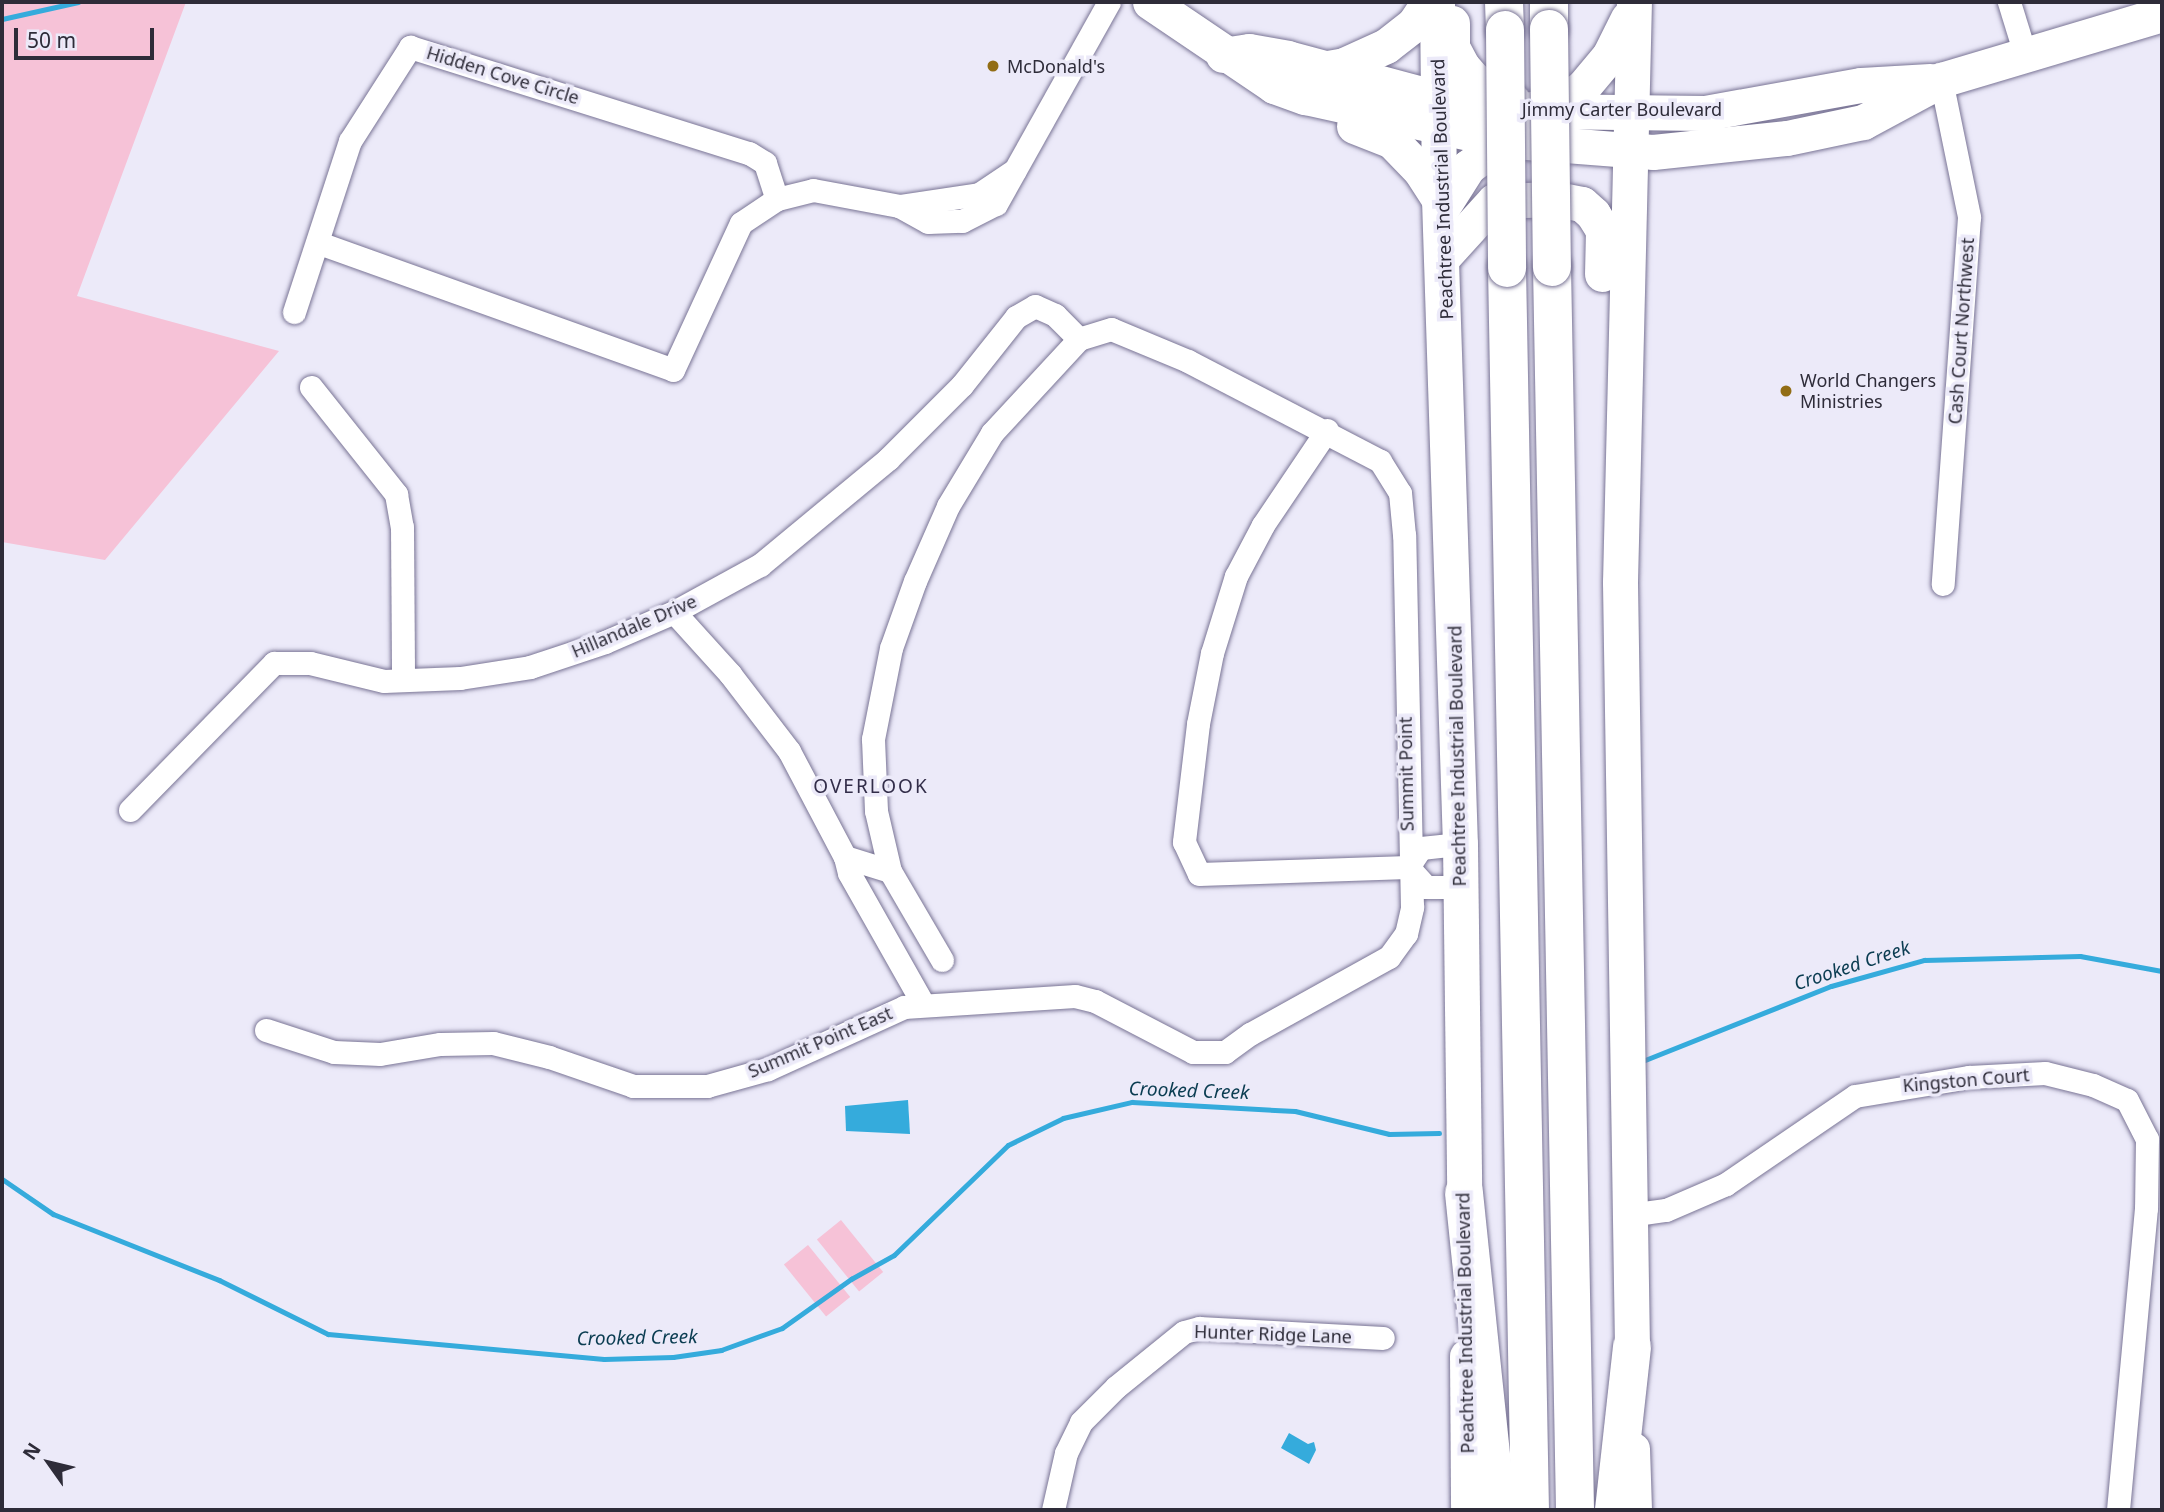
<!DOCTYPE html>
<style>
body{margin:0}
#map{position:relative;width:2164px;height:1512px;overflow:hidden;background:#eceaf9;font-family:"Noto Sans",sans-serif}
div>[style]{position:absolute}
.green>*{inset:0;background:#f6c2d7;transform-origin:0 0}
.water>*{inset:0;background:#35abdc}
.stream>*{height:5px;margin:-2.5px;padding:0 2.5px;transform-origin:2.5px;border-radius:2.5px;background:#35abdc}
.roads{filter:drop-shadow(0 0 2px #797495) drop-shadow(0 0 2px #797495)}
.street>*{height:23px;margin:-11.5px;padding:0 11.5px;transform-origin:11.5px;border-radius:11.5px;background:#fff}
.secondary>*{height:32px;margin:-16px;padding:0 16px;transform-origin:16px;border-radius:16px;background:#fff}
.primary>*{height:35px;margin:-17.5px;padding:0 17.5px;transform-origin:17.5px;border-radius:17.5px;background:#fff}
.highway>*{height:38px;margin:-19px;padding:0 19px;transform-origin:19px;border-radius:19px;background:#fff}
.bridges{filter:drop-shadow(0 0 2px #797495) drop-shadow(0 0 2px #797495)}
.highway-bridge>*{height:38px;margin:-19px;padding:0 19px;transform-origin:19px;border-radius:19px;background:#fff}
.dots>*{width:19px;height:19px;translate:-50% -50%;box-sizing:border-box;border:4px solid #eceaf9;border-radius:50%}
span{translate:-50% -50%;white-space:nowrap;text-align:center;line-height:1.15;-webkit-text-stroke:7px #eceaf9;paint-order:stroke}
.poi-label{font-size:18px;color:#2e2c39}
.left{translate:0 -50%;text-align:left}
.street-label{font-size:18px;color:#2e2c39}
.neighbourhood-label{font-size:19px;color:#322d49;letter-spacing:2px}
.water-label{font-size:19px;color:#0a3c51;font-style:italic}
.frame{position:absolute;inset:0;border:4px solid #2e2c39;pointer-events:none}
.north{position:absolute;left:14px;top:1428px;width:70px;height:70px;-webkit-text-stroke:5px #eceaf9;paint-order:stroke;rotate:304deg;font-size:19px;font-weight:700;line-height:28px;text-align:center;color:#2e2c39}
.north::after{content:'';display:block;margin:auto;width:24px;height:32px;background:#2e2c39;clip-path:polygon(50% 0,100% 100%,50% 72%,0 100%)}
.scale{position:absolute;left:14px;top:28px;width:140px;height:32px;box-sizing:border-box;border:4px solid #2e2c39;border-top:0;padding-left:9px;font-size:21px;line-height:24px;white-space:nowrap;color:#2e2c39;-webkit-text-stroke:5px #eceaf9;paint-order:stroke}
</style>
<div id="map">
<div class="green">
<i style="clip-path:polygon(2px 2px,186px 2px,77px 296px,279px 351px,105px 560px,2px 542px)"></i>
<i style="left:841px;top:1220px;width:67px;height:31px;rotate:51deg"></i>
<i style="left:808px;top:1245px;width:67px;height:31px;rotate:51deg"></i>
</div>
<div class="water">
<i style="clip-path:polygon(908px 1100px,910px 1134px,846px 1131px,845px 1106px)"></i>
<i style="clip-path:polygon(1289px 1433px,1308px 1444px,1314px 1442px,1316px 1450px,1309px 1464px,1281px 1448px)"></i>
</div>
<div class="stream">
<i style="left:2px;top:19px;width:78px;rotate:-12.6deg"></i>
<i style="left:1645px;top:1060px;width:200px;rotate:-21.7deg"></i>
<i style="left:1831px;top:986px;width:97px;rotate:-15.6deg"></i>
<i style="left:1924px;top:960px;width:156px;rotate:-1.5deg"></i>
<i style="left:2080px;top:956px;width:83px;rotate:10.4deg"></i>
<i style="left:2px;top:1179px;width:62px;rotate:34.5deg"></i>
<i style="left:53px;top:1214px;width:179px;rotate:21.7deg"></i>
<i style="left:219px;top:1280px;width:122px;rotate:26.4deg"></i>
<i style="left:328px;top:1334px;width:277px;rotate:5.2deg"></i>
<i style="left:604px;top:1359px;width:69px;rotate:-1.7deg"></i>
<i style="left:673px;top:1357px;width:49px;rotate:-8.3deg"></i>
<i style="left:721px;top:1350px;width:65px;rotate:-19.8deg"></i>
<i style="left:782px;top:1328px;width:85px;rotate:-35.4deg"></i>
<i style="left:851px;top:1279px;width:49px;rotate:-29.2deg"></i>
<i style="left:894px;top:1255px;width:158px;rotate:-44deg"></i>
<i style="left:1008px;top:1145px;width:61px;rotate:-26.1deg"></i>
<i style="left:1063px;top:1118px;width:71px;rotate:-13.1deg"></i>
<i style="left:1132px;top:1102px;width:163px;rotate:3.2deg"></i>
<i style="left:1295px;top:1111px;width:97px;rotate:13.7deg"></i>
<i style="left:1389px;top:1134px;width:50px;rotate:-1.1deg"></i>
</div>
<div class="roads">
<div class="street">
<i style="left:2009px;top:2px;width:54px;rotate:72.9deg"></i>
<i style="left:1941px;top:80px;width:140px;rotate:78.4deg"></i>
<i style="left:1969px;top:217px;width:368px;rotate:94.1deg"></i>
<i style="left:899px;top:206px;width:33px;rotate:29deg"></i>
<i style="left:928px;top:222px;width:34px;rotate:-2deg"></i>
<i style="left:962px;top:221px;width:38px;rotate:-27deg"></i>
<i style="left:996px;top:204px;width:231px;rotate:-60.8deg"></i>
<i style="left:319px;top:243px;width:376px;rotate:19.7deg"></i>
<i style="left:673px;top:370px;width:162px;rotate:-65.2deg"></i>
<i style="left:741px;top:223px;width:43px;rotate:-33.7deg"></i>
<i style="left:777px;top:199px;width:37px;rotate:-14deg"></i>
<i style="left:813px;top:190px;width:87px;rotate:10.5deg"></i>
<i style="left:899px;top:206px;width:81px;rotate:-8.5deg"></i>
<i style="left:979px;top:194px;width:43px;rotate:-33.7deg"></i>
<i style="left:294px;top:312px;width:180px;rotate:-71.9deg"></i>
<i style="left:350px;top:141px;width:112px;rotate:-57.4deg"></i>
<i style="left:410px;top:47px;width:355px;rotate:17.4deg"></i>
<i style="left:749px;top:153px;width:19px;rotate:32deg"></i>
<i style="left:765px;top:163px;width:38px;rotate:72deg"></i>
<i style="left:311px;top:387px;width:137px;rotate:51.5deg"></i>
<i style="left:396px;top:494px;width:34px;rotate:80deg"></i>
<i style="left:402px;top:527px;width:153px;rotate:89.6deg"></i>
<i style="left:1327px;top:430px;width:115px;rotate:124deg"></i>
<i style="left:1263px;top:525px;width:58px;rotate:117.9deg"></i>
<i style="left:1236px;top:576px;width:81px;rotate:107.3deg"></i>
<i style="left:1212px;top:653px;width:72px;rotate:101.2deg"></i>
<i style="left:1198px;top:724px;width:119px;rotate:96.8deg"></i>
<i style="left:1184px;top:842px;width:35px;rotate:65deg"></i>
<i style="left:1199px;top:874px;width:209px;rotate:-1.9deg"></i>
<i style="left:674px;top:612px;width:84px;rotate:47.9deg"></i>
<i style="left:730px;top:674px;width:97px;rotate:52.5deg"></i>
<i style="left:789px;top:751px;width:120px;rotate:62.2deg"></i>
<i style="left:845px;top:857px;width:47px;rotate:17.3deg"></i>
<i style="left:130px;top:810px;width:206px;rotate:-45.6deg"></i>
<i style="left:274px;top:663px;width:36px"></i>
<i style="left:310px;top:663px;width:76px;rotate:13.7deg"></i>
<i style="left:384px;top:681px;width:76px;rotate:-2.3deg"></i>
<i style="left:460px;top:678px;width:71px;rotate:-8.9deg"></i>
<i style="left:530px;top:667px;width:79px;rotate:-18.4deg"></i>
<i style="left:605px;top:642px;width:75px;rotate:-23.5deg"></i>
<i style="left:674px;top:612px;width:98px;rotate:-28.7deg"></i>
<i style="left:760px;top:565px;width:166px;rotate:-39.6deg"></i>
<i style="left:888px;top:459px;width:105px;rotate:-45deg"></i>
<i style="left:962px;top:385px;width:87px;rotate:-51.5deg"></i>
<i style="left:1016px;top:317px;width:22px;rotate:-30deg"></i>
<i style="left:1035px;top:306px;width:22px;rotate:24deg"></i>
<i style="left:1055px;top:315px;width:34px;rotate:45deg"></i>
<i style="left:845px;top:857px;width:16px;rotate:76deg"></i>
<i style="left:849px;top:873px;width:148px;rotate:60.5deg"></i>
<i style="left:1408px;top:867px;width:23px;rotate:-56deg"></i>
<i style="left:1421px;top:848px;width:39px;rotate:-6deg"></i>
<i style="left:1408px;top:867px;width:27px;rotate:48deg"></i>
<i style="left:1426px;top:887px;width:34px"></i>
<i style="left:266px;top:1030px;width:71px;rotate:17.9deg"></i>
<i style="left:334px;top:1052px;width:46px;rotate:2.5deg"></i>
<i style="left:380px;top:1054px;width:61px;rotate:-9.5deg"></i>
<i style="left:440px;top:1044px;width:53px;rotate:-1.1deg"></i>
<i style="left:493px;top:1043px;width:58px;rotate:14deg"></i>
<i style="left:549px;top:1057px;width:89px;rotate:19deg"></i>
<i style="left:633px;top:1086px;width:74px"></i>
<i style="left:707px;top:1086px;width:63px;rotate:-15.6deg"></i>
<i style="left:768px;top:1069px;width:149px;rotate:-24.5deg"></i>
<i style="left:904px;top:1007px;width:171px;rotate:-3.7deg"></i>
<i style="left:1075px;top:996px;width:21px;rotate:14deg"></i>
<i style="left:1095px;top:1001px;width:110px;rotate:27.5deg"></i>
<i style="left:1193px;top:1052px;width:32px"></i>
<i style="left:1225px;top:1052px;width:31px;rotate:-36deg"></i>
<i style="left:1250px;top:1034px;width:159px;rotate:-29deg"></i>
<i style="left:1389px;top:957px;width:29px;rotate:-54deg"></i>
<i style="left:1406px;top:934px;width:28px;rotate:-77deg"></i>
<i style="left:1412px;top:907px;width:372px;rotate:-91.2deg"></i>
<i style="left:1404px;top:535px;width:42px;rotate:-95.4deg"></i>
<i style="left:1400px;top:493px;width:38px;rotate:-122deg"></i>
<i style="left:1380px;top:461px;width:216px;rotate:-152.5deg"></i>
<i style="left:1188px;top:361px;width:83px;rotate:-157.4deg"></i>
<i style="left:1111px;top:329px;width:34px;rotate:163deg"></i>
<i style="left:1079px;top:339px;width:128px;rotate:132.8deg"></i>
<i style="left:992px;top:433px;width:85px;rotate:121.1deg"></i>
<i style="left:948px;top:506px;width:82px;rotate:113.7deg"></i>
<i style="left:915px;top:581px;width:71px;rotate:109.7deg"></i>
<i style="left:891px;top:648px;width:93px;rotate:101.2deg"></i>
<i style="left:873px;top:739px;width:72px;rotate:87.6deg"></i>
<i style="left:876px;top:811px;width:62px;rotate:76.9deg"></i>
<i style="left:890px;top:871px;width:103px;rotate:59.7deg"></i>
<i style="left:1629px;top:1215px;width:37px;rotate:-8deg"></i>
<i style="left:1666px;top:1210px;width:65px;rotate:-23.4deg"></i>
<i style="left:1726px;top:1184px;width:156px;rotate:-34.3deg"></i>
<i style="left:1855px;top:1096px;width:116px;rotate:-9.5deg"></i>
<i style="left:1969px;top:1077px;width:76px;rotate:-3deg"></i>
<i style="left:2045px;top:1073px;width:49px;rotate:14deg"></i>
<i style="left:2093px;top:1085px;width:37px;rotate:24deg"></i>
<i style="left:2127px;top:1100px;width:44px;rotate:62.9deg"></i>
<i style="left:2147px;top:1139px;width:69px;rotate:90.8deg"></i>
<i style="left:2146px;top:1208px;width:303px;rotate:95.3deg"></i>
<i style="left:1053px;top:1510px;width:58px;rotate:-77.2deg"></i>
<i style="left:1066px;top:1453px;width:34px;rotate:-64deg"></i>
<i style="left:1081px;top:1422px;width:49px;rotate:-45deg"></i>
<i style="left:1116px;top:1387px;width:87px;rotate:-39deg"></i>
<i style="left:1184px;top:1332px;width:16px;rotate:-15deg"></i>
<i style="left:1199px;top:1328px;width:184px;rotate:3.1deg"></i>
</div>
<div class="secondary">
<i style="left:1466px;top:1356px;width:154px;rotate:89.6deg"></i>
<i style="left:1634px;top:1449px;width:61px;rotate:88.1deg"></i>
</div>
<div class="primary">
<i style="left:1150px;top:2px;width:150px;rotate:34.1deg"></i>
<i style="left:1274px;top:86px;width:33px;rotate:20deg"></i>
<i style="left:1305px;top:97px;width:201px;rotate:12.4deg"></i>
<i style="left:1501px;top:140px;width:152px;rotate:4.5deg"></i>
<i style="left:1653px;top:152px;width:135px;rotate:-6deg"></i>
<i style="left:1787px;top:138px;width:78px;rotate:-11.9deg"></i>
<i style="left:1863px;top:122px;width:89px;rotate:-28.3deg"></i>
<i style="left:1941px;top:80px;width:231px;rotate:-16.6deg"></i>
<i style="left:1437px;top:2px;width:197px;rotate:89.4deg"></i>
<i style="left:1439px;top:199px;width:645px;rotate:88.14deg"></i>
<i style="left:1460px;top:844px;width:349px;rotate:89.3deg"></i>
<i style="left:1452px;top:23px;width:24px;rotate:90deg"></i>
<i style="left:1452px;top:47px;width:21px;rotate:62deg"></i>
<i style="left:1462px;top:66px;width:18px;rotate:49deg"></i>
<i style="left:1474px;top:80px;width:44px;rotate:28.3deg"></i>
<i style="left:1223px;top:55px;width:26px;rotate:-9deg"></i>
<i style="left:1249px;top:51px;width:39px;rotate:10deg"></i>
<i style="left:1287px;top:58px;width:143px;rotate:15deg"></i>
<i style="left:1425px;top:95px;width:113px;rotate:8.1deg"></i>
<i style="left:1537px;top:111px;width:168px;rotate:0.7deg"></i>
<i style="left:1705px;top:113px;width:158px;rotate:-10.2deg"></i>
<i style="left:1861px;top:85px;width:69px;rotate:-3.3deg"></i>
<i style="left:1322px;top:69px;width:22px;rotate:-10deg"></i>
<i style="left:1344px;top:65px;width:46px;rotate:-24.3deg"></i>
<i style="left:1386px;top:46px;width:36px;rotate:-38deg"></i>
<i style="left:1414px;top:24px;width:27px;rotate:-56deg"></i>
<i style="left:1538px;top:107px;width:30px;rotate:-15deg"></i>
<i style="left:1567px;top:99px;width:20px;rotate:-37deg"></i>
<i style="left:1583px;top:87px;width:40px;rotate:-50deg"></i>
<i style="left:1609px;top:56px;width:42px;rotate:-63.4deg"></i>
<i style="left:1354px;top:126px;width:41px;rotate:21.5deg"></i>
<i style="left:1392px;top:141px;width:40px;rotate:46deg"></i>
<i style="left:1420px;top:170px;width:35px;rotate:57deg"></i>
<i style="left:1440px;top:211px;width:52px;rotate:-57.5deg"></i>
<i style="left:1468px;top:167px;width:56px;rotate:-36.3deg"></i>
<i style="left:1443px;top:257px;width:76px;rotate:-47.7deg"></i>
<i style="left:1494px;top:201px;width:62px;rotate:-1.8deg"></i>
<i style="left:1556px;top:199px;width:26px;rotate:11deg"></i>
<i style="left:1582px;top:204px;width:15px;rotate:42deg"></i>
<i style="left:1593px;top:214px;width:19px;rotate:58deg"></i>
<i style="left:1603px;top:230px;width:44px;rotate:91.3deg"></i>
<i style="left:1632px;top:1347px;width:765px;rotate:-90.9deg"></i>
<i style="left:1620px;top:582px;width:580px;rotate:-88.62deg"></i>
</div>
<div class="highway">
<i style="left:1504px;top:2px;width:28px;rotate:88deg"></i>
<i style="left:1549px;top:2px;width:27px;rotate:90deg"></i>
<i style="left:1552px;top:267px;width:1243px;rotate:88.94deg"></i>
<i style="left:1507px;top:268px;width:1242px;rotate:88.94deg"></i>
<i style="left:1464px;top:1193px;width:319px;rotate:84.1deg"></i>
<i style="left:1614px;top:1510px;width:164px;rotate:-83.7deg"></i>
</div>
</div>
<div class="bridges">
<div class="highway-bridge">
<i style="left:1549px;top:29px;width:238px;rotate:89.3deg"></i>
<i style="left:1505px;top:30px;width:238px;rotate:89.5deg"></i>
</div>
</div>
<div class="dots">
<i style="left:993px;top:66px;background:#926d15"></i>
<i style="left:1786px;top:391px;background:#926d15"></i>
</div>
<div class="poi-label">
<span class="left" style="left:1007px;top:66px">McDonald's</span>
<span class="left" style="left:1800px;top:391px">World Changers<br>Ministries</span>
</div>
<div class="street-label">
<span style="left:503px;top:75px;rotate:17deg">Hidden Cove Circle</span>
<span style="left:1622px;top:109px">Jimmy Carter Boulevard</span>
<span style="left:1442px;top:189px;rotate:-92deg">Peachtree Industrial Boulevard</span>
<span style="left:1961px;top:331px;rotate:-86deg">Cash Court Northwest</span>
<span style="left:634px;top:626px;rotate:-23deg">Hillandale Drive</span>
<span style="left:1457px;top:756px;rotate:-91deg">Peachtree Industrial Boulevard</span>
<span style="left:1406px;top:774px;rotate:-91deg">Summit Point</span>
<span style="left:820px;top:1042px;rotate:-23deg">Summit Point East</span>
<span style="left:1966px;top:1080px;rotate:-5deg">Kingston Court</span>
<span style="left:1465px;top:1323px;rotate:-91deg">Peachtree Industrial Boulevard</span>
<span style="left:1273px;top:1334px;rotate:2deg">Hunter Ridge Lane</span>
</div>
<div class="neighbourhood-label">
<span style="left:871px;top:787px">OVERLOOK</span>
</div>
<div class="water-label">
<span style="left:1852px;top:966px;rotate:-18deg">Crooked Creek</span>
<span style="left:1189px;top:1091px;rotate:2deg">Crooked Creek</span>
<span style="left:637px;top:1338px;rotate:-1deg">Crooked Creek</span>
</div>
<div class="frame"></div>
<div class="north">N</div>
<div class="scale">50 m</div>
</div>
